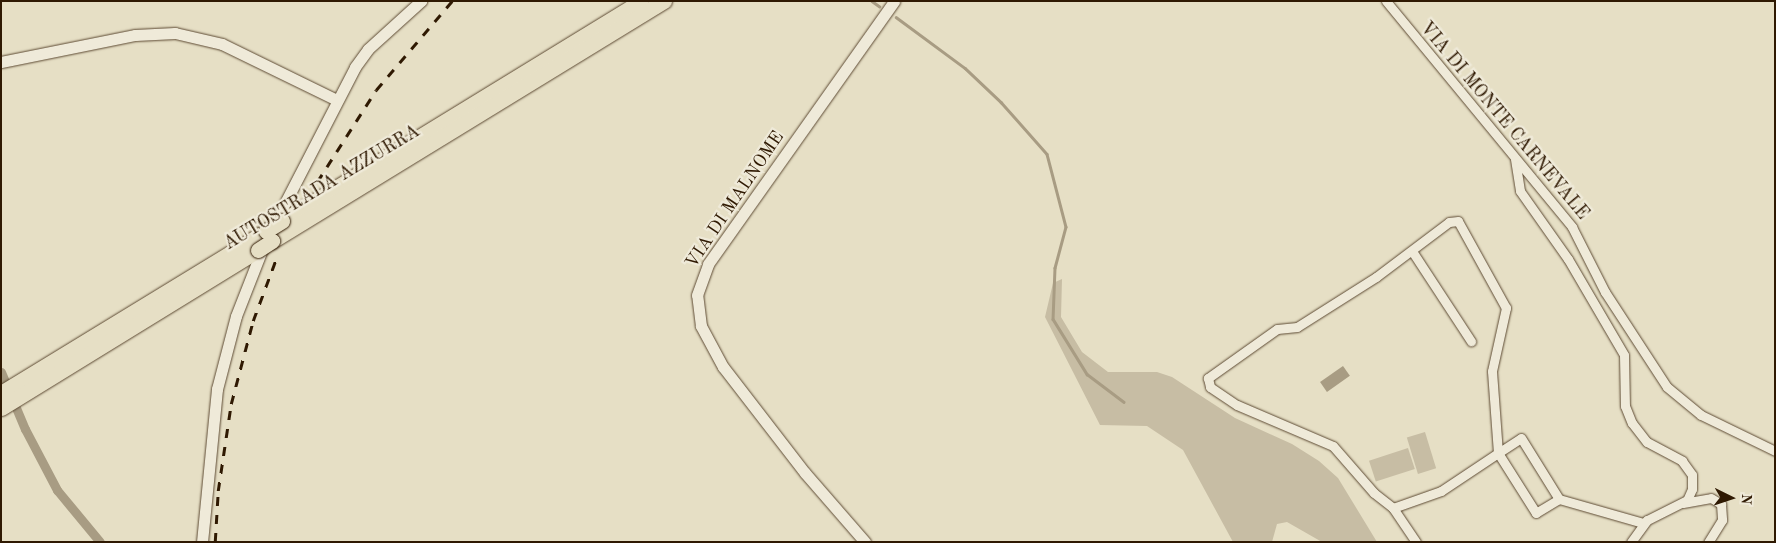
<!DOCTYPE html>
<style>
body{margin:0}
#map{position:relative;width:1776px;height:543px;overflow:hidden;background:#e6dfc5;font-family:"Old Standard TT",serif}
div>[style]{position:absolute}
.green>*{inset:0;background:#c7bda4;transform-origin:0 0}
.water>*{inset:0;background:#a89c83;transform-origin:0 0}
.stream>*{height:2.5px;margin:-1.25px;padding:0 1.25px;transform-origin:1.25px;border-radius:1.25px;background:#a89c83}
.canal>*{height:9px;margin:-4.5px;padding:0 4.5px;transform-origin:4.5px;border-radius:4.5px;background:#a89c83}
.roads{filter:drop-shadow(0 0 1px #5d4a33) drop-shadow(0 0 1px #5d4a33)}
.street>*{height:9px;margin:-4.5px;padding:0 4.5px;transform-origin:4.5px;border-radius:4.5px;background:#efead9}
.secondary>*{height:11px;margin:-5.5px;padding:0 5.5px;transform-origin:5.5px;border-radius:5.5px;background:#efead9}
.highway>*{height:15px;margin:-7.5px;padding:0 7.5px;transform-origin:7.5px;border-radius:7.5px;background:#e6dfc5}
.rail>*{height:2.5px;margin-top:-1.25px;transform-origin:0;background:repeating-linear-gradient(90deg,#2f1902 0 9px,transparent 0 18px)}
.bridges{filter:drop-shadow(0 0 1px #2f1902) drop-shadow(0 0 1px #2f1902)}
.highway-bridge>*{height:15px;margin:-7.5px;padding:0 7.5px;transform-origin:7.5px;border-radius:7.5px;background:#e6dfc5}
span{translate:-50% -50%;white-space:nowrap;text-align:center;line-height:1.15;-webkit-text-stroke:4.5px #efead9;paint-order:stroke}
.street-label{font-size:18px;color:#2f1902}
.frame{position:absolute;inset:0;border:2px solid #2f1902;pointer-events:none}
.north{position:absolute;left:1706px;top:473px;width:50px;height:50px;-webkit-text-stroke:4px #efead9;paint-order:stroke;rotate:94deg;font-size:14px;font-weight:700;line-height:20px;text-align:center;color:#2f1902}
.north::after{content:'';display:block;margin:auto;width:18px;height:22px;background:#2f1902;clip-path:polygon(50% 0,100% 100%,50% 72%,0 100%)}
</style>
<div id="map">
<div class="green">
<i style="clip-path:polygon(1062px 279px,1061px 317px,1082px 352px,1108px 372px,1157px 372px,1172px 377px,1235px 418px,1292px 444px,1319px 461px,1338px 478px,1377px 542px,1322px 542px,1287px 522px,1277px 524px,1272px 542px,1233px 542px,1183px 450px,1147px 426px,1100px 425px,1045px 317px,1053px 283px)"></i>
<i style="left:1425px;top:432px;width:38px;height:19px;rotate:73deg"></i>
<i style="left:1408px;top:448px;width:22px;height:41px;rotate:72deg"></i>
</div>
<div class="water">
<i style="left:1343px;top:366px;width:12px;height:28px;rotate:55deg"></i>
</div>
<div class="stream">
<i style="left:872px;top:1px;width:9px;rotate:36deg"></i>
<i style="left:896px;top:17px;width:86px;rotate:36.5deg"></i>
<i style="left:965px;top:68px;width:50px;rotate:43.4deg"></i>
<i style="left:1001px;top:102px;width:69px;rotate:48.5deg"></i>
<i style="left:1047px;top:154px;width:75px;rotate:75.4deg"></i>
<i style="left:1066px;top:227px;width:42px;rotate:105deg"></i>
<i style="left:1055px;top:268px;width:51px;rotate:92.2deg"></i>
<i style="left:1053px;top:319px;width:65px;rotate:58.3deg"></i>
<i style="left:1087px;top:374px;width:46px;rotate:37.1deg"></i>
</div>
<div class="canal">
<i style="left:1px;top:372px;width:62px;rotate:67.2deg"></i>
<i style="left:25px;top:429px;width:69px;rotate:62.3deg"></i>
<i style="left:57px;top:490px;width:67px;rotate:50.4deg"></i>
</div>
<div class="roads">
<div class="street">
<i style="left:1386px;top:1px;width:293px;rotate:50.5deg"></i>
<i style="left:1572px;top:227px;width:73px;rotate:63.1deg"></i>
<i style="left:1605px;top:292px;width:113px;rotate:56.9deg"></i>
<i style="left:1667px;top:387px;width:44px;rotate:39.5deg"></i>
<i style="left:1701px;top:415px;width:82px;rotate:25.9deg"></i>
<i style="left:1515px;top:159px;width:32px;rotate:81deg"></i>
<i style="left:1520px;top:191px;width:83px;rotate:54.8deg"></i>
<i style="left:1568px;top:259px;width:111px;rotate:59.7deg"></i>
<i style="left:1624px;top:355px;width:51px;rotate:88.9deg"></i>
<i style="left:1625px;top:406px;width:18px;rotate:68deg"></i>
<i style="left:1632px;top:423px;width:24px;rotate:52deg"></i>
<i style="left:1647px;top:442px;width:40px;rotate:28deg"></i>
<i style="left:1682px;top:461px;width:17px;rotate:54deg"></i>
<i style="left:1692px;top:475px;width:14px;rotate:90deg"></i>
<i style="left:1692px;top:489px;width:12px;rotate:114deg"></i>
<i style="left:1687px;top:500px;width:45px;rotate:153.4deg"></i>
<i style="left:1647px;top:520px;width:27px;rotate:126deg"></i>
<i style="left:1412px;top:251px;width:108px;rotate:56.8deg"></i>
<i style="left:1521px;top:438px;width:72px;rotate:58.1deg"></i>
<i style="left:1559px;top:499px;width:27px;rotate:149deg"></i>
<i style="left:1536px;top:513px;width:71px;rotate:-122.3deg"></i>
<i style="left:1498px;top:453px;width:27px;rotate:-33deg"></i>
<i style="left:1559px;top:499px;width:87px;rotate:15.9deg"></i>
<i style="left:1683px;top:503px;width:28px;rotate:-10deg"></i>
<i style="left:1711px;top:498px;width:12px;rotate:31deg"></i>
<i style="left:1721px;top:504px;width:16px;rotate:86deg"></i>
<i style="left:1722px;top:520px;width:26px;rotate:122deg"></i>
<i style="left:1393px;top:508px;width:51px;rotate:-19.5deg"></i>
<i style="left:1441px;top:491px;width:69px;rotate:-33.7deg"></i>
<i style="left:1498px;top:453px;width:82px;rotate:-94.2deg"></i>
<i style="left:1492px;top:371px;width:65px;rotate:-77.5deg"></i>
<i style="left:1506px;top:308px;width:99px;rotate:-118.9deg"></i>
<i style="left:1458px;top:221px;width:9px;rotate:174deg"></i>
<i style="left:1449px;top:222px;width:91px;rotate:143deg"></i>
<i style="left:1376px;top:277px;width:93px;rotate:147.7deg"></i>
<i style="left:1297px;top:327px;width:20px;rotate:174deg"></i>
<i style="left:1277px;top:329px;width:85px;rotate:144.6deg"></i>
<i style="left:1208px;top:378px;width:9px;rotate:77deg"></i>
<i style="left:1210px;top:387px;width:32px;rotate:34deg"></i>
<i style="left:1237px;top:405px;width:104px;rotate:23.1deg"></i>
<i style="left:1333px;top:446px;width:62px;rotate:48.9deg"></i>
<i style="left:1374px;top:493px;width:24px;rotate:38deg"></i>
<i style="left:1393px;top:508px;width:41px;rotate:55.9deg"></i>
</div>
<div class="secondary">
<i style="left:1px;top:62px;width:137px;rotate:-11.4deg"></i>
<i style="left:135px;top:35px;width:40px;rotate:-2.9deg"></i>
<i style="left:175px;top:33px;width:48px;rotate:13.2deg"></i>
<i style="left:222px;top:44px;width:128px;rotate:26deg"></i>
<i style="left:272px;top:228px;width:181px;rotate:-62.7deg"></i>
<i style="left:355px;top:67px;width:22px;rotate:-54deg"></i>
<i style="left:368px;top:49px;width:72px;rotate:-42.2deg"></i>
<i style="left:202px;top:542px;width:154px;rotate:-84.4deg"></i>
<i style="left:217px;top:389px;width:75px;rotate:-75.4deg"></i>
<i style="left:236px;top:316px;width:74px;rotate:-68.6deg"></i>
<i style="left:865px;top:542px;width:91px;rotate:-131deg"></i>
<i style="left:805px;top:473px;width:134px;rotate:-127.7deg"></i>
<i style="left:723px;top:367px;width:47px;rotate:-118.2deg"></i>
<i style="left:701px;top:326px;width:31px;rotate:-97deg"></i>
<i style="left:697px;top:295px;width:33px;rotate:-70deg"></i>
<i style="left:708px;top:264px;width:322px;rotate:-54.7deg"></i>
</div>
<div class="highway">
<i style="left:282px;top:221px;width:421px;rotate:-31.5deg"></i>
<i style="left:272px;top:241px;width:460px;rotate:-31.5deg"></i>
<i style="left:1px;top:393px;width:311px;rotate:-31.4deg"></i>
<i style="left:1px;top:408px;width:302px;rotate:-31.6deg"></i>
</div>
</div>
<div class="rail">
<i style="left:317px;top:182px;width:109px;rotate:-57.3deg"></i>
<i style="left:376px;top:90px;width:117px;rotate:-49.5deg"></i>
<i style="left:215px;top:542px;width:51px;rotate:-86.6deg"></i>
<i style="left:218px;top:491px;width:88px;rotate:-81.5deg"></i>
<i style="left:231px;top:404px;width:86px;rotate:-75.2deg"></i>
<i style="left:253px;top:321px;width:66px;rotate:-69.6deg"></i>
</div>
<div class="bridges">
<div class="highway-bridge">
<i style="left:266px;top:231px;width:19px;rotate:-32deg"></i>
<i style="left:258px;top:250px;width:17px;rotate:-33deg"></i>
</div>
</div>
<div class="street-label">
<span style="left:1504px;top:121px;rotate:50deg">VIA DI MONTE CARNEVALE</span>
<span style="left:322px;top:188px;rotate:-31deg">AUTOSTRADA AZZURRA</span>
<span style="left:735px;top:200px;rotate:-56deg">VIA DI MALNOME</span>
</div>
<div class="frame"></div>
<div class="north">N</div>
</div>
